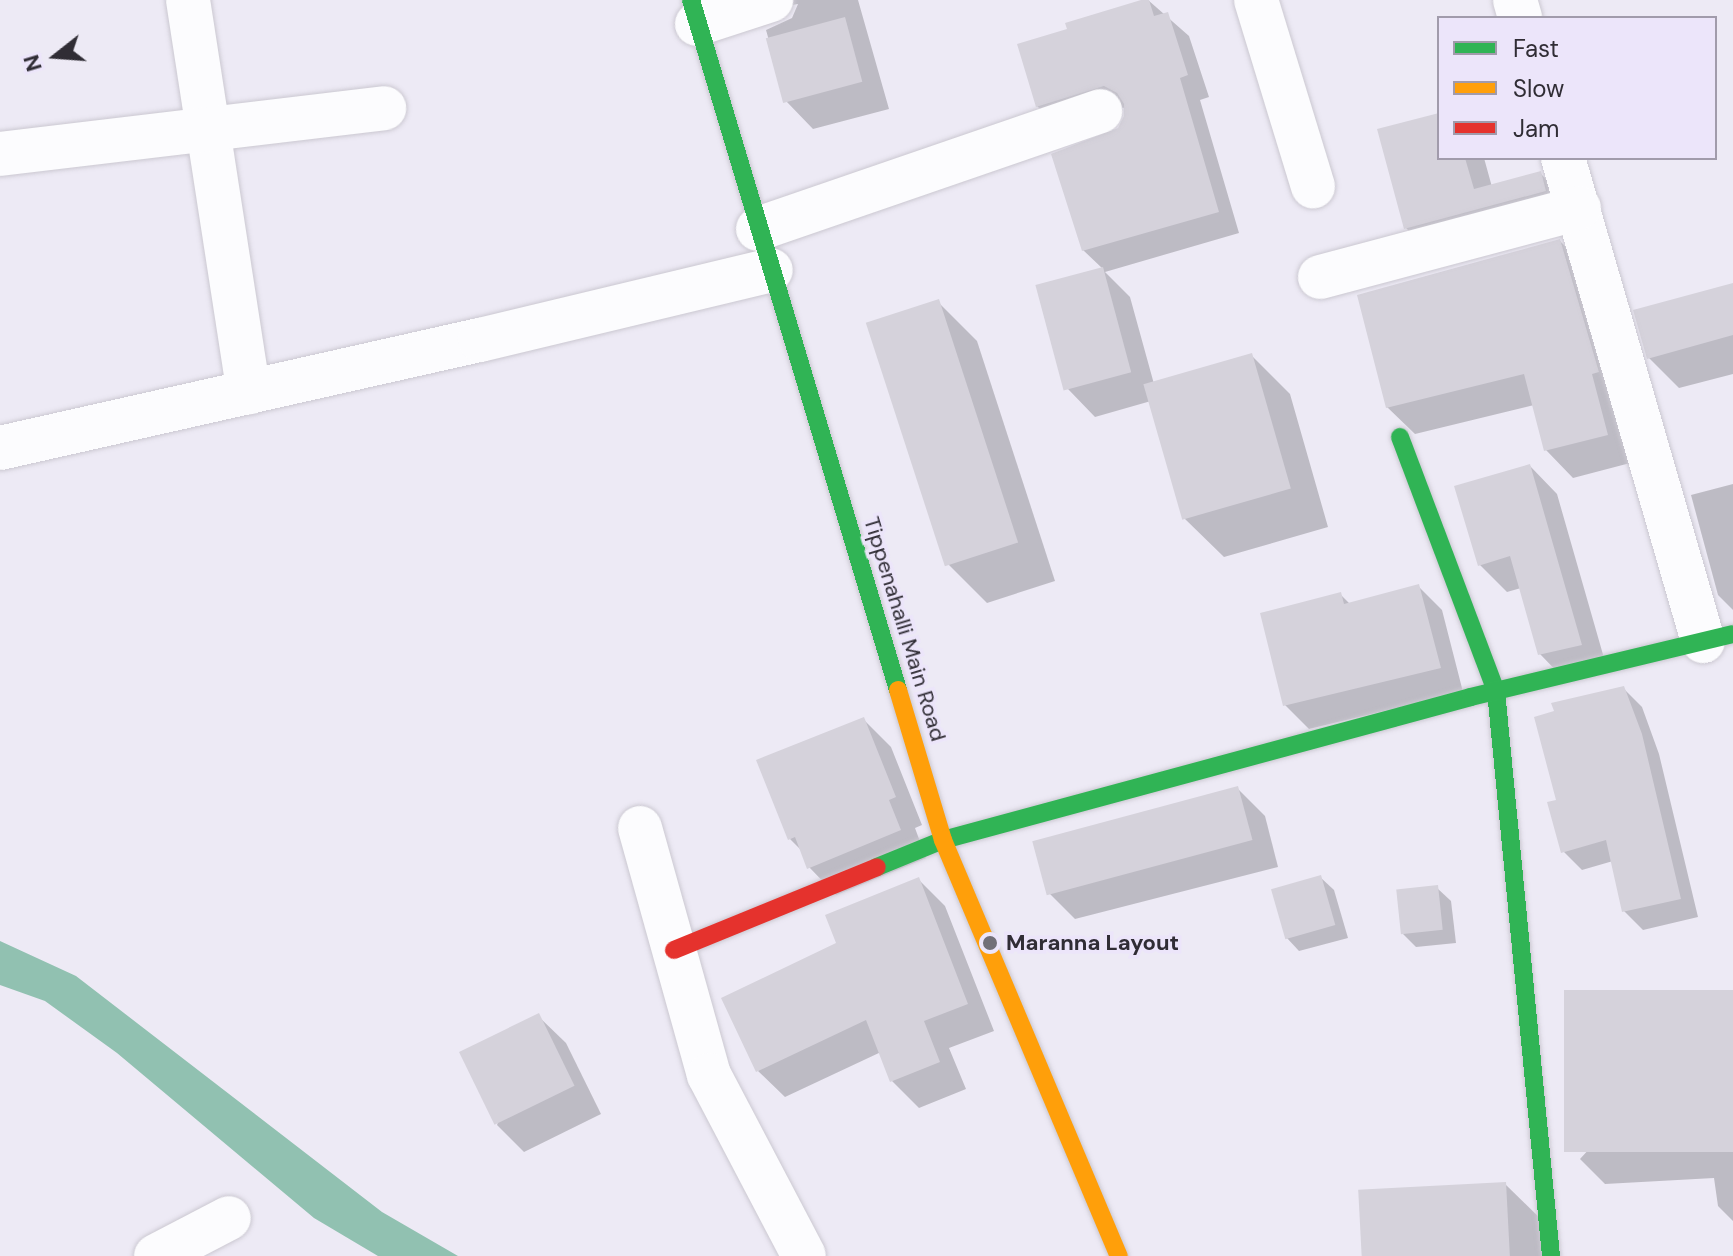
<!DOCTYPE html>
<style>
body{margin:0}
#map{position:relative;width:1733px;height:1256px;overflow:hidden;background:#edeaf5;font-family:"DM Sans",sans-serif}
div>[style]{position:absolute}
.water>*{inset:0;background:#91c1b1}
.shadow>*{inset:0;background:#0003}
.building>*{inset:0;background:#d5d2db;transform-origin:0 0}
.roads{filter:drop-shadow(0 0 2px #cbc8d1) drop-shadow(0 0 2px #cbc8d1)}
.street>*{height:44px;margin:-22px;padding:0 22px;transform-origin:22px;border-radius:22px;background:#fcfcfe}
.fast>*{height:18px;margin:-9px;padding:0 9px;transform-origin:9px;border-radius:9px;background:#30b455}
.slow>*{height:18px;margin:-9px;padding:0 9px;transform-origin:9px;border-radius:9px;background:#ff9f0a}
.jam>*{height:18px;margin:-9px;padding:0 9px;transform-origin:9px;border-radius:9px;background:#e5322d}
.dots>*{width:22px;height:22px;translate:-50% -50%;box-sizing:border-box;border:4px solid #ece5fa;border-radius:50%}
span{translate:-50% -50%;white-space:nowrap;text-align:center;line-height:1.15;-webkit-text-stroke:7px #ece5fa;paint-order:stroke}
.street-label{font-size:22px;color:#302d35}
.poi-label{font-size:22px;color:#302d35;font-weight:700}
.left{translate:0 -50%;text-align:left}
.legend{position:absolute;left:1437px;top:16px;width:280px;height:144px;box-sizing:border-box;background:#ece5fa;border:2px solid #a19bab;margin:0;padding:10px 14px;list-style:none;font-size:24px;color:#302d35}
.legend li{display:flex;align-items:center;gap:16px;height:40px}
.legend b{width:40px;border:2px solid #a19bab}
.north{position:absolute;left:16px;top:16px;width:80px;height:80px;-webkit-text-stroke:6px #ece5fa;paint-order:stroke;rotate:253deg;font-size:22px;font-weight:700;line-height:32px;text-align:center;color:#302d35}
.north::after{content:'';display:block;margin:auto;width:28px;height:36px;background:#302d35;clip-path:polygon(50% 0,100% 100%,50% 72%,0 100%)}
</style>
<div id="map">
<div class="water">
<i style="clip-path:polygon(0 941px,76px 976px,382px 1212px,458px 1256px,378px 1256px,314px 1218px,117px 1053px,45px 1001px,0 985px)"></i>
</div>
<div class="shadow">
<i style="clip-path:polygon(772px 0,858px 0,889px 109px,813px 129px,786px 101px,766px 30px,792px 18px,798px 4px,779px 7px)"></i>
<i style="clip-path:polygon(1148px 0,1189px 36px,1209px 97px,1200px 100px,1239px 233px,1105px 272px,1130px 297px,1154px 384px,1252px 356px,1290px 394px,1328px 527px,1224px 557px,1185px 519px,1151px 401px,1095px 417px,1068px 389px,1103px 269px,1083px 250px,1126px 117px,1126px 107px,1059px 127px,1037px 106px,1070px 30px)"></i>
<i style="clip-path:polygon(1439px 115px,1439px 158px,1484px 158px,1492px 187px,1540px 173px,1568px 201px,1433px 255px,1406px 228px)"></i>
<i style="clip-path:polygon(1560px 241px,1587px 268px,1634px 462px,1573px 478px,1546px 450px,1534px 405px,1415px 434px,1387px 407px)"></i>
<i style="clip-path:polygon(1733px 285px,1733px 374px,1679px 388px,1649px 358px)"></i>
<i style="clip-path:polygon(938px 302px,977px 341px,1055px 581px,987px 603px,948px 564px)"></i>
<i style="clip-path:polygon(1530px 466px,1557px 494px,1608px 672px,1567px 682px,1540px 654px,1521px 588px,1507px 592px,1480px 565px)"></i>
<i style="clip-path:polygon(1733px 484px,1733px 610px,1718px 595px,1691px 495px)"></i>
<i style="clip-path:polygon(1418px 586px,1442px 610px,1463px 692px,1309px 729px,1285px 705px,1340px 594px,1350px 604px)"></i>
<i style="clip-path:polygon(1623px 688px,1642px 707px,1659px 754px,1698px 917px,1643px 930px,1624px 911px,1613px 861px,1582px 870px,1563px 851px,1559px 801px)"></i>
<i style="clip-path:polygon(864px 720px,891px 747px,922px 825px,915px 828px,926px 858px,836px 895px,809px 867px,802px 851px,790px 839px)"></i>
<i style="clip-path:polygon(1237px 788px,1265px 816px,1278px 867px,1075px 919px,1048px 892px)"></i>
<i style="clip-path:polygon(1320px 877px,1334px 890px,1348px 938px,1299px 951px,1286px 937px)"></i>
<i style="clip-path:polygon(918px 879px,945px 906px,994px 1031px,949px 1048px,966px 1089px,919px 1108px,892px 1081px,881px 1052px,785px 1097px,758px 1071px,839px 944px)"></i>
<i style="clip-path:polygon(1437px 888px,1451px 901px,1456px 943px,1416px 947px,1402px 933px)"></i>
<i style="clip-path:polygon(1733px 992px,1733px 1221px,1718px 1206px,1714px 1178px,1605px 1184px,1580px 1159px)"></i>
<i style="clip-path:polygon(538px 1016px,566px 1043px,601px 1114px,524px 1152px,497px 1125px)"></i>
<i style="clip-path:polygon(1505px 1184px,1544px 1222px,1546px 1256px,1363px 1256px)"></i>
</div>
<div class="building">
<i style="clip-path:polygon(1141px 0,1149px 0,1154px 16px,1168px 12px,1188px 75px,1180px 78px,1219px 212px,1082px 251px,1051px 154px,1118px 128px,1124px 116px,1124px 104px,1117px 93px,1104px 86px,1036px 107px,1017px 44px,1067px 29px,1065px 23px)"></i>
<i style="left:845px;top:17px;width:67px;height:82px;rotate:75deg"></i>
<i style="clip-path:polygon(1439px 113px,1439px 158px,1465px 158px,1474px 189px,1541px 171px,1546px 191px,1404px 229px,1377px 129px)"></i>
<i style="clip-path:polygon(1560px 239px,1599px 372px,1592px 374px,1608px 435px,1544px 451px,1524px 374px,1386px 408px,1357px 295px)"></i>
<i style="left:1103px;top:267px;width:109px;height:70px;rotate:75deg"></i>
<i style="clip-path:polygon(1733px 283px,1733px 335px,1647px 359px,1633px 310px)"></i>
<i style="left:939px;top:299px;width:256px;height:77px;rotate:72deg"></i>
<i style="left:1252px;top:353px;width:141px;height:113px;rotate:74deg"></i>
<i style="clip-path:polygon(1530px 464px,1582px 645px,1538px 655px,1510px 556px,1478px 566px,1454px 486px)"></i>
<i style="clip-path:polygon(1419px 584px,1441px 668px,1283px 706px,1260px 613px,1341px 592px,1344px 604px)"></i>
<i style="clip-path:polygon(1624px 686px,1642px 734px,1681px 899px,1622px 912px,1606px 840px,1561px 853px,1547px 802px,1556px 800px,1534px 717px,1554px 711px,1551px 703px)"></i>
<i style="clip-path:polygon(864px 717px,896px 797px,889px 800px,901px 830px,807px 869px,795px 837px,788px 840px,756px 760px)"></i>
<i style="left:1238px;top:786px;width:56px;height:213px;rotate:75deg"></i>
<i style="left:1321px;top:875px;width:52px;height:52px;rotate:74deg"></i>
<i style="clip-path:polygon(919px 877px,968px 1004px,924px 1021px,940px 1062px,890px 1082px,866px 1020px,756px 1072px,721px 998px,836px 943px,825px 915px)"></i>
<i style="left:1438px;top:885px;width:45px;height:42px;rotate:84deg"></i>
<i style="left:1733px;top:990px;width:162px;height:169px;rotate:90deg"></i>
<i style="left:539px;top:1013px;width:81px;height:89px;rotate:64deg"></i>
<i style="left:1506px;top:1182px;width:74px;height:148px;rotate:87deg"></i>
</div>
<div class="roads">
<div class="street">
<i style="left:188px;top:0;width:397px;rotate:81.2deg"></i>
<i style="left:1256px;top:0;width:195px;rotate:73deg"></i>
<i style="left:1515px;top:0;width:19px;rotate:74deg"></i>
<i style="left:697px;top:24px;width:78px;rotate:-18deg"></i>
<i style="left:0;top:154px;width:387px;rotate:-6.8deg"></i>
<i style="left:1563px;top:158px;width:503px;rotate:73.84deg"></i>
<i style="left:758px;top:229px;width:362px;rotate:-19deg"></i>
<i style="left:1320px;top:277px;width:268px;rotate:-14.9deg"></i>
<i style="left:0;top:448px;width:492px;rotate:-12.7deg"></i>
<i style="left:480px;top:340px;width:299px;rotate:-13.5deg"></i>
<i style="left:640px;top:828px;width:256px;rotate:74.4deg"></i>
<i style="left:709px;top:1075px;width:204px;rotate:62.3deg"></i>
<i style="left:156px;top:1256px;width:82px;rotate:-27.5deg"></i>
</div>
<div class="fast">
<i style="left:691px;top:0;width:720px;rotate:73.3deg"></i>
<i style="left:1400px;top:437px;width:272px;rotate:69.3deg"></i>
<i style="left:1496px;top:691px;width:568px;rotate:84.44deg"></i>
<i style="left:877px;top:867px;width:71px;rotate:-22.2deg"></i>
<i style="left:943px;top:840px;width:547px;rotate:-15.15deg"></i>
<i style="left:1471px;top:697px;width:269px;rotate:-13.5deg"></i>
</div>
<div class="slow">
<i style="left:898px;top:690px;width:157px;rotate:73.3deg"></i>
<i style="left:943px;top:840px;width:452px;rotate:67.1deg"></i>
</div>
<div class="jam">
<i style="left:674px;top:950px;width:219px;rotate:-22.2deg"></i>
</div>
</div>
<div class="dots">
<i style="left:990px;top:943px;background:#726f78"></i>
</div>
<div class="street-label">
<span style="left:905px;top:629px;rotate:73deg">Tippenahalli Main Road</span>
</div>
<div class="poi-label">
<span class="left" style="left:1006px;top:943px">Maranna Layout</span>
</div>
<ul class="legend">
<li><b style="height:10px;background:#30b455"></b>Fast</li>
<li><b style="height:10px;background:#ff9f0a"></b>Slow</li>
<li><b style="height:10px;background:#e5322d"></b>Jam</li>
</ul>
<div class="north">N</div>
</div>
